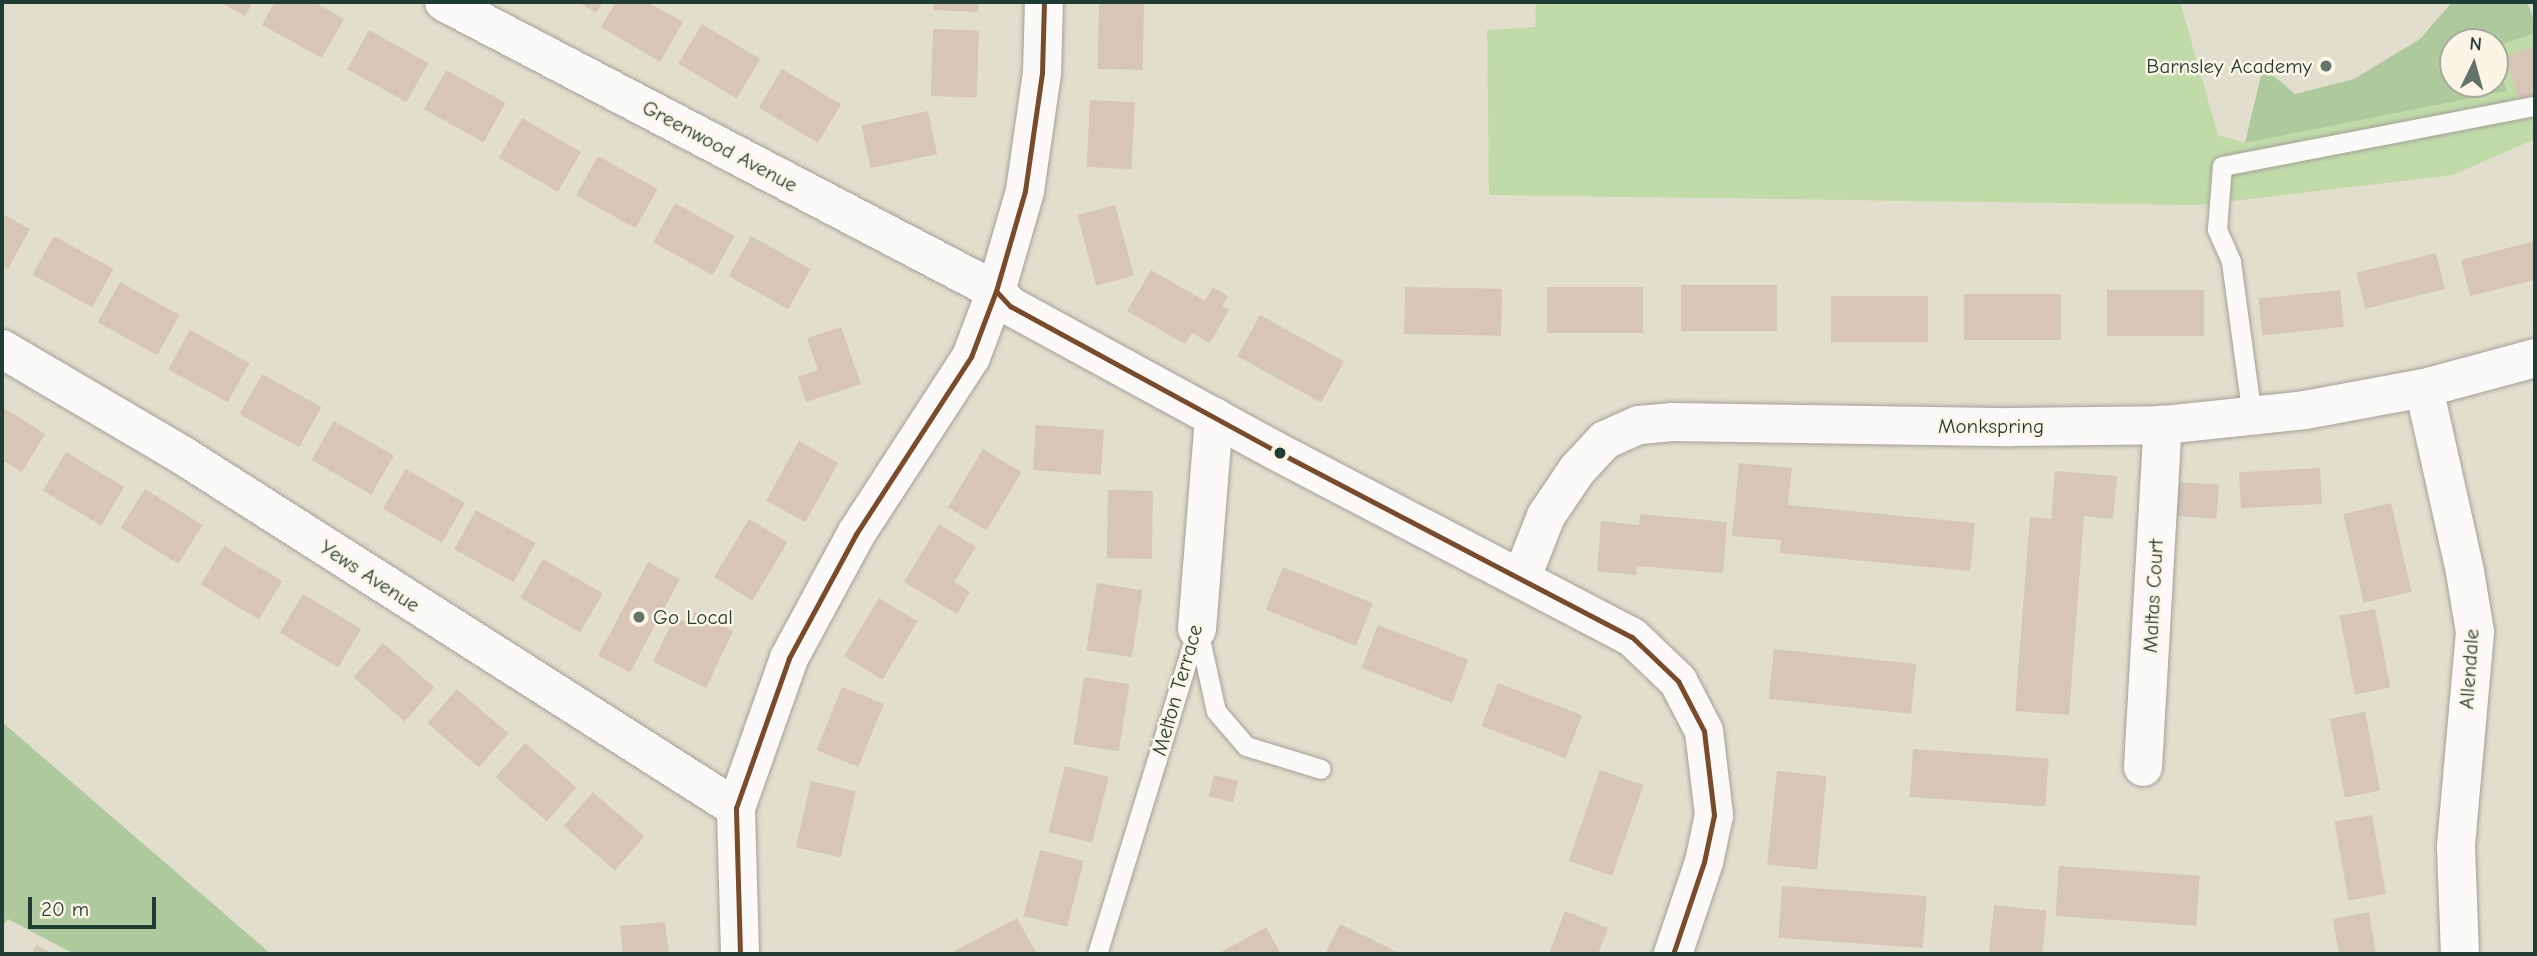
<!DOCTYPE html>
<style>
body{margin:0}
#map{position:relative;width:2537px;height:956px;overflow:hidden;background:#e2decd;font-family:"Comic Neue",sans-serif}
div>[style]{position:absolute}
.green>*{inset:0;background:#c0dba8}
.forest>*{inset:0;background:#aeca9d}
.building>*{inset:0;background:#d7c5b8;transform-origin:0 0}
.roads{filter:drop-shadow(0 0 2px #a1a298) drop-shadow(0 0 2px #a1a298)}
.lane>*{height:19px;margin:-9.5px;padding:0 9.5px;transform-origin:9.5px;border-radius:9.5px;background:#fbfaf8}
.street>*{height:38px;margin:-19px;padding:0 19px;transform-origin:19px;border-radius:19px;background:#fbfaf8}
.bus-1>*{height:5px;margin:-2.5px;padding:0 2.5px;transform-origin:2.5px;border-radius:2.5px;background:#7a4b2a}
.dots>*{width:19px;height:19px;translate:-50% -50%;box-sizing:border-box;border:4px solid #fcf5e5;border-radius:50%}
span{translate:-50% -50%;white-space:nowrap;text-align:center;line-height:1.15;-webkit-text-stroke:5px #fcf5e5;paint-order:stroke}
.poi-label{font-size:21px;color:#1f3d34}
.right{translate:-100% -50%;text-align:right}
.left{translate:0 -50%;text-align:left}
.street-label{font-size:21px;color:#1f3d34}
.frame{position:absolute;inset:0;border:4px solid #1f3d34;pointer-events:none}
.north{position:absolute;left:2439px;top:28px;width:70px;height:70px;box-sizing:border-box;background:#fcf5e5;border:2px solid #a4ab9e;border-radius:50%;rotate:5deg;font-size:19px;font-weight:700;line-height:28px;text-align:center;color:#1f3d34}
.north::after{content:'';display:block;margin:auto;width:24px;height:32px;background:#63756a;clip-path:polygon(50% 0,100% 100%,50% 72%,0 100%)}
.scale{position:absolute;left:28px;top:897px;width:128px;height:32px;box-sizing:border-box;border:4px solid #1f3d34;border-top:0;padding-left:9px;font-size:21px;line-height:24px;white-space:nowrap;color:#1f3d34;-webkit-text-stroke:5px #fcf5e5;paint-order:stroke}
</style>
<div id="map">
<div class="green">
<i style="clip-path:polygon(1536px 2px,2180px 2px,2218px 135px,2245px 143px,2507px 90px,2495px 47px,2535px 33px,2535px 139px,2453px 175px,2199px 205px,1489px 195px,1487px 30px,1535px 27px)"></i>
</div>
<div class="forest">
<i style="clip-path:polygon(2452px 2px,2527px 2px,2535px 23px,2535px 33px,2495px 47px,2495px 42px,2453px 42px,2453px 84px,2495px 84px,2495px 48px,2507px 91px,2245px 143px,2263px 67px,2295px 94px,2354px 79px,2420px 39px)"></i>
<i style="clip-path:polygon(2px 722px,271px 954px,74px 954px,8px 919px,2px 927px)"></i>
</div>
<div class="building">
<i style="clip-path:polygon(220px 2px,253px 2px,245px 16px)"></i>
<i style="clip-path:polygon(275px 2px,314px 2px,344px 19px,322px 58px,262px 25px)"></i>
<i style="clip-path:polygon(578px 2px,603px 2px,596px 13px)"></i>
<i style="clip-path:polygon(616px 2px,647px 2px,683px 22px,660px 62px,601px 27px)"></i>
<i style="clip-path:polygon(934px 2px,979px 2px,978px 12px,933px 10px)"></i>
<i style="left:1099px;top:2px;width:45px;height:67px;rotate:1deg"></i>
<i style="left:702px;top:24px;width:68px;height:46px;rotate:31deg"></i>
<i style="left:933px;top:29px;width:46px;height:67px;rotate:2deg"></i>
<i style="left:369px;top:30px;width:68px;height:45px;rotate:29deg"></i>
<i style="clip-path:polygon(2535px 46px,2535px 94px,2519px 100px,2505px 56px)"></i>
<i style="left:782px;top:69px;width:69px;height:45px;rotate:31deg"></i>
<i style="left:446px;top:70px;width:68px;height:45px;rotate:29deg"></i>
<i style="left:1090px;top:100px;width:45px;height:67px;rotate:3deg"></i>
<i style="left:928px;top:111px;width:44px;height:68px;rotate:78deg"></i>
<i style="left:522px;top:118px;width:68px;height:46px;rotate:30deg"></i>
<i style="left:598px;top:156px;width:68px;height:45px;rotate:29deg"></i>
<i style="left:675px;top:203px;width:68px;height:45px;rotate:29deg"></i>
<i style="left:1115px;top:205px;width:73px;height:39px;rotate:75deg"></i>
<i style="clip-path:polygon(2px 214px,30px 229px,8px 269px,2px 265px)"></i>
<i style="left:54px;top:236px;width:68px;height:44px;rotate:29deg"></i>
<i style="left:751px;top:236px;width:68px;height:46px;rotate:29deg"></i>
<i style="clip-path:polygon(2535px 241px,2535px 280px,2470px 296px,2461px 260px)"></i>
<i style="left:2436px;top:253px;width:37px;height:82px;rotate:76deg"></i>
<i style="clip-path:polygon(1151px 270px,1205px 301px,1213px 287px,1228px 296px,1222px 306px,1229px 310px,1210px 343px,1192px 333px,1185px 344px,1127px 311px)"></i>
<i style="left:120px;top:282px;width:68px;height:46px;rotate:29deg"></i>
<i style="left:1681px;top:285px;width:96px;height:46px"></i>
<i style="left:1405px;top:287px;width:97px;height:47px;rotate:1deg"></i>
<i style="left:1547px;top:287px;width:96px;height:46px"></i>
<i style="left:2107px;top:290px;width:97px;height:46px"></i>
<i style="left:2340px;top:290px;width:37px;height:82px;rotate:84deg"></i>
<i style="left:1964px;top:294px;width:97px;height:46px"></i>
<i style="left:1831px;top:296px;width:97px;height:46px"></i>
<i style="left:1260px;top:315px;width:96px;height:47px;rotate:29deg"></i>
<i style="clip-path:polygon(841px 327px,861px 384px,806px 402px,798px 377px,818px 370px,807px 338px)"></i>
<i style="left:190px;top:330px;width:68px;height:45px;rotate:29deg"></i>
<i style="left:262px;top:374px;width:68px;height:46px;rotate:29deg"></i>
<i style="clip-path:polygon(2px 407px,45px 434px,22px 472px,2px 460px)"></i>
<i style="left:334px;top:421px;width:69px;height:45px;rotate:30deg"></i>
<i style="left:1036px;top:425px;width:68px;height:45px;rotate:4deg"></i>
<i style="left:799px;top:441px;width:45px;height:68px;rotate:29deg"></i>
<i style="left:983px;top:449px;width:45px;height:68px;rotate:31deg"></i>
<i style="left:66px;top:452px;width:68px;height:45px;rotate:31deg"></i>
<i style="clip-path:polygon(1739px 463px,1792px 468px,1788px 505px,1975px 523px,1970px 571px,1780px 553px,1781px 540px,1732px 536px)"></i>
<i style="left:2320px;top:468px;width:36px;height:81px;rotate:87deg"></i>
<i style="left:406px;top:469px;width:68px;height:46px;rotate:30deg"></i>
<i style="clip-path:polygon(2055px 471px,2117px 476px,2113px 519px,2084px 516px,2069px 715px,2015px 711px,2030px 517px,2051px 519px)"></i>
<i style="left:2178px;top:482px;width:41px;height:34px;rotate:4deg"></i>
<i style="left:145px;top:489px;width:68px;height:46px;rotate:32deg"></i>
<i style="left:1108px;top:490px;width:45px;height:68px;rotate:1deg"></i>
<i style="left:2391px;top:503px;width:91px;height:49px;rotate:77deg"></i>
<i style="left:476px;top:510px;width:68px;height:45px;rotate:29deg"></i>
<i style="clip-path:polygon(1640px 514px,1727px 522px,1723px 573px,1637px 566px,1636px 575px,1597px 571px,1601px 521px,1639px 525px)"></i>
<i style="left:749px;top:519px;width:45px;height:68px;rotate:31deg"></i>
<i style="clip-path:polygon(939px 524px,976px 547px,954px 582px,970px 592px,957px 614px,904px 582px)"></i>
<i style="left:224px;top:546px;width:68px;height:45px;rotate:31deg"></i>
<i style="left:543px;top:559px;width:69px;height:45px;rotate:30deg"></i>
<i style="left:648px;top:562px;width:36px;height:106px;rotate:28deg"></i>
<i style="left:1283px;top:567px;width:97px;height:46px;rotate:22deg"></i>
<i style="left:1097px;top:583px;width:46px;height:68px;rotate:9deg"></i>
<i style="left:303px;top:594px;width:68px;height:45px;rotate:31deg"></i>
<i style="left:879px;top:598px;width:45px;height:68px;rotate:31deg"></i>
<i style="left:2375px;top:609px;width:80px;height:36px;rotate:79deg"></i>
<i style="clip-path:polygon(695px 612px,733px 631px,706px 688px,653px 662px,675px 616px,690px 624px)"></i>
<i style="left:1378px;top:625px;width:97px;height:46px;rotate:21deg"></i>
<i style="left:383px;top:643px;width:68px;height:45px;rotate:41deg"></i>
<i style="left:1774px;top:649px;width:143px;height:50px;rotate:6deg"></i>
<i style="left:1084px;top:677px;width:46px;height:68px;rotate:9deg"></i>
<i style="left:1498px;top:683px;width:90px;height:46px;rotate:21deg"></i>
<i style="left:842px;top:687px;width:45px;height:68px;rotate:22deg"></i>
<i style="left:457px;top:689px;width:68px;height:45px;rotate:41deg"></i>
<i style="left:2365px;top:712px;width:80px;height:36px;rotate:79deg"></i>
<i style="left:525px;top:743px;width:68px;height:45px;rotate:41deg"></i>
<i style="left:1913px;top:749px;width:136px;height:48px;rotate:4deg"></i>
<i style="left:1065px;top:766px;width:45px;height:68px;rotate:14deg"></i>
<i style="left:1600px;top:770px;width:46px;height:96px;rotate:19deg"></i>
<i style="left:1777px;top:771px;width:50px;height:94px;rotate:6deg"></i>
<i style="left:1214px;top:775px;width:25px;height:22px;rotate:14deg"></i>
<i style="left:811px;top:781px;width:46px;height:68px;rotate:13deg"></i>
<i style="left:593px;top:792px;width:68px;height:45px;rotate:41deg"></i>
<i style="left:2372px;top:815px;width:80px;height:38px;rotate:80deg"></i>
<i style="left:1040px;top:850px;width:45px;height:68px;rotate:14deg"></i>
<i style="left:2059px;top:866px;width:141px;height:50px;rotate:4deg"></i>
<i style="left:1782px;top:886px;width:145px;height:52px;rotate:4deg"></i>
<i style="left:1994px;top:905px;width:53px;height:49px;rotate:6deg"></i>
<i style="clip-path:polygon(1565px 911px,1608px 928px,1598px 954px,1549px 954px)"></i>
<i style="clip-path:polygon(2369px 912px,2376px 954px,2339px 954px,2333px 919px)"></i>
<i style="clip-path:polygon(1017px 918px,1037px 954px,949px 954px,985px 935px)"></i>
<i style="clip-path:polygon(665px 922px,669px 954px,623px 954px,620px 926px)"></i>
<i style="clip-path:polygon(1340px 924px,1371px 939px,1401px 954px,1325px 954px)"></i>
<i style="clip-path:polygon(1266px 927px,1281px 954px,1217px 954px,1236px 944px)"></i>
<i style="clip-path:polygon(37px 945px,53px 954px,31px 954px)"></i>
</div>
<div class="roads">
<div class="lane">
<i style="left:2252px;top:417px;width:157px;rotate:-97.7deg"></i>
<i style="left:2231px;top:261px;width:35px;rotate:-114deg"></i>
<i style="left:2217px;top:229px;width:63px;rotate:-85.5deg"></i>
<i style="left:2222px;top:166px;width:319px;rotate:-10.9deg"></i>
<i style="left:1198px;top:630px;width:83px;rotate:77.5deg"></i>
<i style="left:1216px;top:711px;width:46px;rotate:49.4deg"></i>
<i style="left:1246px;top:746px;width:78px;rotate:17deg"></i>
<i style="left:1097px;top:954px;width:340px;rotate:-72.9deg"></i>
</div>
<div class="street">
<i style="left:444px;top:2px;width:623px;rotate:27.63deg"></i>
<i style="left:996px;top:291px;width:21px;rotate:47deg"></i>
<i style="left:1010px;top:306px;width:301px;rotate:28.6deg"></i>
<i style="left:1274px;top:450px;width:404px;rotate:27.6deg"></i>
<i style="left:1632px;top:637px;width:64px;rotate:43.7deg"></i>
<i style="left:1678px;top:681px;width:56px;rotate:62.5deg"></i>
<i style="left:1704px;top:731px;width:85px;rotate:83.2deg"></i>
<i style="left:1714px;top:815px;width:48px;rotate:102deg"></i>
<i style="left:1704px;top:862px;width:97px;rotate:108.6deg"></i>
<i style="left:2px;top:349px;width:209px;rotate:30.5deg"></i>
<i style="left:182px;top:455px;width:657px;rotate:32.5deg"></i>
<i style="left:2424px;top:388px;width:189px;rotate:77.4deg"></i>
<i style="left:2465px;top:572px;width:61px;rotate:80.5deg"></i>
<i style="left:2475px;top:632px;width:216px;rotate:95.1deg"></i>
<i style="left:2456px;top:847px;width:107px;rotate:87.9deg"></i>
<i style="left:1522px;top:577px;width:66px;rotate:-68.5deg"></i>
<i style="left:1546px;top:516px;width:55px;rotate:-56deg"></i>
<i style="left:1577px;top:470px;width:41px;rotate:-47deg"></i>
<i style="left:1605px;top:440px;width:37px;rotate:-24deg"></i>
<i style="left:1639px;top:425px;width:34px;rotate:-5deg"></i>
<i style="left:1673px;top:422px;width:337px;rotate:0.9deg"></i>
<i style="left:2010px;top:427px;width:153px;rotate:-0.7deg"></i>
<i style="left:2163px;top:425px;width:143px;rotate:-6deg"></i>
<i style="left:2305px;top:410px;width:121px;rotate:-10.5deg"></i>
<i style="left:2424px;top:388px;width:115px;rotate:-15.1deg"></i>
<i style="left:1197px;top:629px;width:213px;rotate:-85.4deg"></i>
<i style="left:2143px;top:767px;width:343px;rotate:-86.7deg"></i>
<i style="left:740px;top:954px;width:146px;rotate:-91.6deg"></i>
<i style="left:736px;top:808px;width:159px;rotate:-70.5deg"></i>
<i style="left:789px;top:658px;width:141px;rotate:-61.6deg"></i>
<i style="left:856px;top:534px;width:211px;rotate:-57deg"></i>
<i style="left:971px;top:357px;width:71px;rotate:-69.3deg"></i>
<i style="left:996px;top:291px;width:104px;rotate:-73.8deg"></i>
<i style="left:1025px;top:191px;width:119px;rotate:-81.8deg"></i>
<i style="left:1042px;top:73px;width:71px;rotate:-88.4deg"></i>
</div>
</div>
<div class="bus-1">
<i style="left:996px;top:291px;width:21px;rotate:47deg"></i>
<i style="left:1010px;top:306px;width:301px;rotate:28.6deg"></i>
<i style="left:1274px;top:450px;width:404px;rotate:27.6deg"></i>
<i style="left:1632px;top:637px;width:64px;rotate:43.7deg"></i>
<i style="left:1678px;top:681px;width:56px;rotate:62.5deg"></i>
<i style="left:1704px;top:731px;width:85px;rotate:83.2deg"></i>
<i style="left:1714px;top:815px;width:48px;rotate:102deg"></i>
<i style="left:1704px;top:862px;width:97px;rotate:108.6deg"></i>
<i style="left:740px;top:954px;width:146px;rotate:-91.6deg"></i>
<i style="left:736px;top:808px;width:159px;rotate:-70.5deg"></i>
<i style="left:789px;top:658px;width:141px;rotate:-61.6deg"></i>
<i style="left:856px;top:534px;width:211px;rotate:-57deg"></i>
<i style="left:971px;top:357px;width:71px;rotate:-69.3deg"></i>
<i style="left:996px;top:291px;width:104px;rotate:-73.8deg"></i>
<i style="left:1025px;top:191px;width:119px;rotate:-81.8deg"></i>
<i style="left:1042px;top:73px;width:71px;rotate:-88.4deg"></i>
</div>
<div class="dots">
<i style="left:2326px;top:66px;background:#63756a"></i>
<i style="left:1280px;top:453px;background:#1f3d34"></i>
<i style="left:639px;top:617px;background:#63756a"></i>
</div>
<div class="poi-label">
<span class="right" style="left:2312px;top:66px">Barnsley Academy</span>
<span class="left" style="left:653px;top:617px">Go Local</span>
</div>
<div class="street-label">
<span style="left:720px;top:146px;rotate:28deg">Greenwood Avenue</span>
<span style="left:1991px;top:426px">Monkspring</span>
<span style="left:370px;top:576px;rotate:33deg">Yews Avenue</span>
<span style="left:2153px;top:596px;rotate:-87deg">Maltas Court</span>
<span style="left:2469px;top:669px;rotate:-86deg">Allendale</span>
<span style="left:1177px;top:690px;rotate:-74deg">Melton Terrace</span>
</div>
<div class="frame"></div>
<div class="north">N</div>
<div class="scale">20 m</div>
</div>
